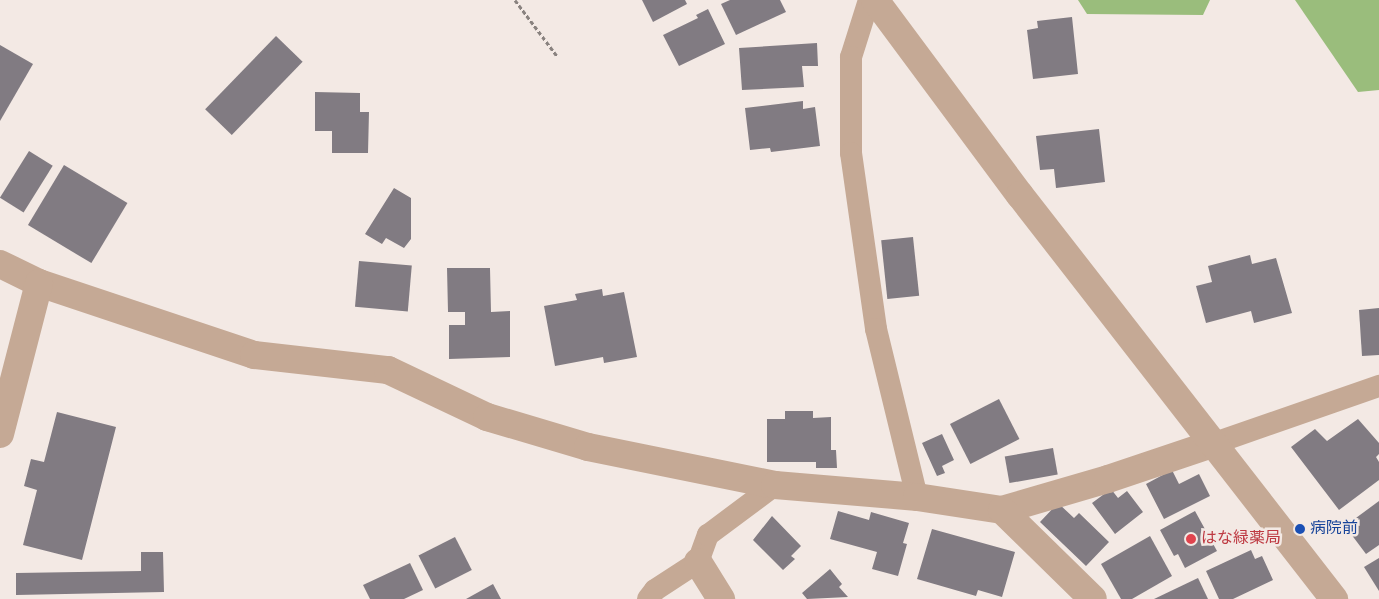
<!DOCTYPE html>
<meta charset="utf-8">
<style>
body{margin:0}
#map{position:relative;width:1379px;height:599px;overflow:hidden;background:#f3e9e4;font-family:"Sofia Sans Condensed","Noto Sans JP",sans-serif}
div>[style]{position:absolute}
.forest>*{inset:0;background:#9abd7c}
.building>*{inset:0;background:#817b82;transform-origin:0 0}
.path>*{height:3px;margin-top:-1.5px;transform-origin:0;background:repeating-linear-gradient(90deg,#89827f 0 4px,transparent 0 6.5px)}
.service>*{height:22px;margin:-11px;padding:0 11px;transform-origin:11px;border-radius:11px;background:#c5a995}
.minor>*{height:28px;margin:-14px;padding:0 14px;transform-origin:14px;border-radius:14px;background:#c5a995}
.tertiary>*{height:28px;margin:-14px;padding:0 14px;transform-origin:14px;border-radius:14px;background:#c5a995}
.dots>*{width:14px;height:14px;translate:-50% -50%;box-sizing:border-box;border:2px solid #f3e9e4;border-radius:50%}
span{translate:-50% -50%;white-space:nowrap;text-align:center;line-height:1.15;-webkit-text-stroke:5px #f3e9e4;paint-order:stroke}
.transit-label{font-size:16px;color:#164399}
.left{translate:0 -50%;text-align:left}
.health-label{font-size:16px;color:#be3a42}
</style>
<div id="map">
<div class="forest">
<i style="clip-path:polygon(1078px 0,1210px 0,1203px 15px,1087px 14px)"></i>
<i style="clip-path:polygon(1295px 0,1379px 0,1379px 90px,1358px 92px)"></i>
</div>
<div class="building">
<i style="clip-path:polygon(642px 0,685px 0,687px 4px,653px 22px)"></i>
<i style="clip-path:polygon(730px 0,780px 0,786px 12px,736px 35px,721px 4px)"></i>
<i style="clip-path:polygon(708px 9px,725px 44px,679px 66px,663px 35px,698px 18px,696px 15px)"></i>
<i style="clip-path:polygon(1072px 17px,1078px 74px,1033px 79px,1027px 30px,1038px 28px,1037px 21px)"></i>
<i style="left:276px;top:36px;width:37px;height:102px;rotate:44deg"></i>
<i style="clip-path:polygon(817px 43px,818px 66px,802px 66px,804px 87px,742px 90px,739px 48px)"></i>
<i style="clip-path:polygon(0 45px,33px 64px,0 121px)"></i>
<i style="clip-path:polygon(315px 92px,360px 93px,360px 112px,369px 112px,368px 153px,332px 153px,332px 131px,315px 131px)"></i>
<i style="clip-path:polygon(803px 101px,803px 109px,815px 107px,820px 146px,771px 152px,770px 148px,750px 150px,745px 108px)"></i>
<i style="clip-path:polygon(1099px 129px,1105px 182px,1056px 188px,1054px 169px,1040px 170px,1036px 136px)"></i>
<i style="left:29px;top:151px;width:28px;height:55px;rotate:32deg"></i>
<i style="left:64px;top:165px;width:74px;height:70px;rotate:31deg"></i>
<i style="clip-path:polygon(394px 188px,411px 198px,411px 239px,404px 248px,386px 238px,382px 244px,365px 234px)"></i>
<i style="left:913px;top:237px;width:59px;height:32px;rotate:84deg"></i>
<i style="clip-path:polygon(1250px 255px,1252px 264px,1276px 258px,1292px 313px,1254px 323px,1251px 311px,1206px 323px,1196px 286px,1212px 282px,1208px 266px)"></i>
<i style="left:359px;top:261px;width:53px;height:46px;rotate:5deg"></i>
<i style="clip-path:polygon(447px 268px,490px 268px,491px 312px,510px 311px,510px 357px,449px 359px,449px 325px,465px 325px,465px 312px,448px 312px)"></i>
<i style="clip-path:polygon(602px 289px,603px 296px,624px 292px,637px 357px,604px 363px,603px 357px,555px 366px,544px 306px,577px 300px,575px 294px)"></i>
<i style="clip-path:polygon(1379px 308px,1379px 355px,1362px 356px,1359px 310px)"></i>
<i style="left:999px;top:399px;width:45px;height:55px;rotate:63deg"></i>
<i style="clip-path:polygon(785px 411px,813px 411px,813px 418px,831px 417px,831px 450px,836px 450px,837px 468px,816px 468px,816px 462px,767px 462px,767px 419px,785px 419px)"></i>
<i style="clip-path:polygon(57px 412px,116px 427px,82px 560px,23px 545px,37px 490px,24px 486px,31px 459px,44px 462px)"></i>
<i style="clip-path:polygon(1358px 419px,1379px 443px,1379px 454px,1376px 457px,1379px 462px,1379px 480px,1339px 510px,1291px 447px,1315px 429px,1327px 441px)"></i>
<i style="clip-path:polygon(942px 434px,954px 460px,942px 466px,945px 473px,937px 476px,922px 443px)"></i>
<i style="left:1053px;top:448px;width:27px;height:49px;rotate:80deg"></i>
<i style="clip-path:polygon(1172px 470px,1179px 484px,1199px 474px,1210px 496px,1164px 519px,1146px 484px)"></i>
<i style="clip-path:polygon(1111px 489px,1118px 498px,1127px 491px,1143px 512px,1115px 534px,1092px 503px)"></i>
<i style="clip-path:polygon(1379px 501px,1379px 545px,1366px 554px,1345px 526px)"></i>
<i style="clip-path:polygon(1058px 503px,1074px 518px,1079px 513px,1109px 542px,1086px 566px,1040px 522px)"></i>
<i style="clip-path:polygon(838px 511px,869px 520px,871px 512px,909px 523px,903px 543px,907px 544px,898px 576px,872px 569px,877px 552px,830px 539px)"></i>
<i style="clip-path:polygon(1195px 511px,1217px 551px,1185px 568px,1178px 554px,1174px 556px,1160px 530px)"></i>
<i style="clip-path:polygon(772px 516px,801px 546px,791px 556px,795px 559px,783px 570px,753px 540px)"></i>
<i style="clip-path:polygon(932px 529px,1015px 552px,1002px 597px,978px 590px,976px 596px,917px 579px)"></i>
<i style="clip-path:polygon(1150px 536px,1172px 576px,1132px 599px,1121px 599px,1101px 564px)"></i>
<i style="left:455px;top:537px;width:37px;height:41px;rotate:63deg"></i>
<i style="clip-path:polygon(1251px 550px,1255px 559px,1262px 556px,1273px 580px,1233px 599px,1219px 599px,1206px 571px)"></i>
<i style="clip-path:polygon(141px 552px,163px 552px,164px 592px,16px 595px,16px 573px,141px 571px)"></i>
<i style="clip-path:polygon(1379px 558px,1379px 591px,1364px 567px)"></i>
<i style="clip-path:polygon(410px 563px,423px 590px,404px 599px,370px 599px,363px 585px)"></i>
<i style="clip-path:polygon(830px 569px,842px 584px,839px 587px,848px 597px,807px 599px,802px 593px)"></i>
<i style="clip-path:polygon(1198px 578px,1208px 599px,1154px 599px)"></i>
<i style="clip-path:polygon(493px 584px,501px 599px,466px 599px)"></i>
</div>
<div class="path">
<i style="left:515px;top:0;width:70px;rotate:53.1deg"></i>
</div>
<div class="service">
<i style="left:869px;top:0;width:60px;rotate:107.5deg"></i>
<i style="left:851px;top:57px;width:96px;rotate:90deg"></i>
<i style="left:851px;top:153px;width:178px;rotate:81.9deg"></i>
<i style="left:876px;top:329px;width:173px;rotate:76.3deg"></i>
<i style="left:1215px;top:443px;width:174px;rotate:-19.2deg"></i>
<i style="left:648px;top:599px;width:11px;rotate:-52deg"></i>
<i style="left:655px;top:590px;width:51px;rotate:-33.1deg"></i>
<i style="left:698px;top:562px;width:29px;rotate:-70deg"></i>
<i style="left:708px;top:535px;width:84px;rotate:-36.7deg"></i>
</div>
<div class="minor">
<i style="left:0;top:264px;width:43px;rotate:26deg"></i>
<i style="left:39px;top:283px;width:227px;rotate:18.5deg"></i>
<i style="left:254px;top:355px;width:135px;rotate:6.4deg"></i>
<i style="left:388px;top:370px;width:110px;rotate:25.4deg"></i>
<i style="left:487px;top:417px;width:105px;rotate:16.5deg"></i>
<i style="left:588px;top:447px;width:191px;rotate:11.5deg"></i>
<i style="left:775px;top:485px;width:143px;rotate:4.8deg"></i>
<i style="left:917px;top:497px;width:86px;rotate:8.7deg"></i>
<i style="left:1002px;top:510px;width:110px;rotate:-16.3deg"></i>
<i style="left:1108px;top:479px;width:113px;rotate:-18.6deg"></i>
<i style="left:0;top:434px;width:156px;rotate:-75.5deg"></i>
<i style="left:1002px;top:510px;width:127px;rotate:44.4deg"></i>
<i style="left:698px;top:562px;width:44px;rotate:58.1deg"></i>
</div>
<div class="tertiary">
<i style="left:875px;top:0;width:243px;rotate:53.4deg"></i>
<i style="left:1020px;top:195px;width:512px;rotate:52.14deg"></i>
</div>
<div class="dots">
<i style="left:1300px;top:529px;background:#1a4fb4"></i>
<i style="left:1191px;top:539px;background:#e0444e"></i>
</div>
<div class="transit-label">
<span class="left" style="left:1310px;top:529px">病院前</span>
</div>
<div class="health-label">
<span class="left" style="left:1201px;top:539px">はな緑薬局</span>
</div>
</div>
